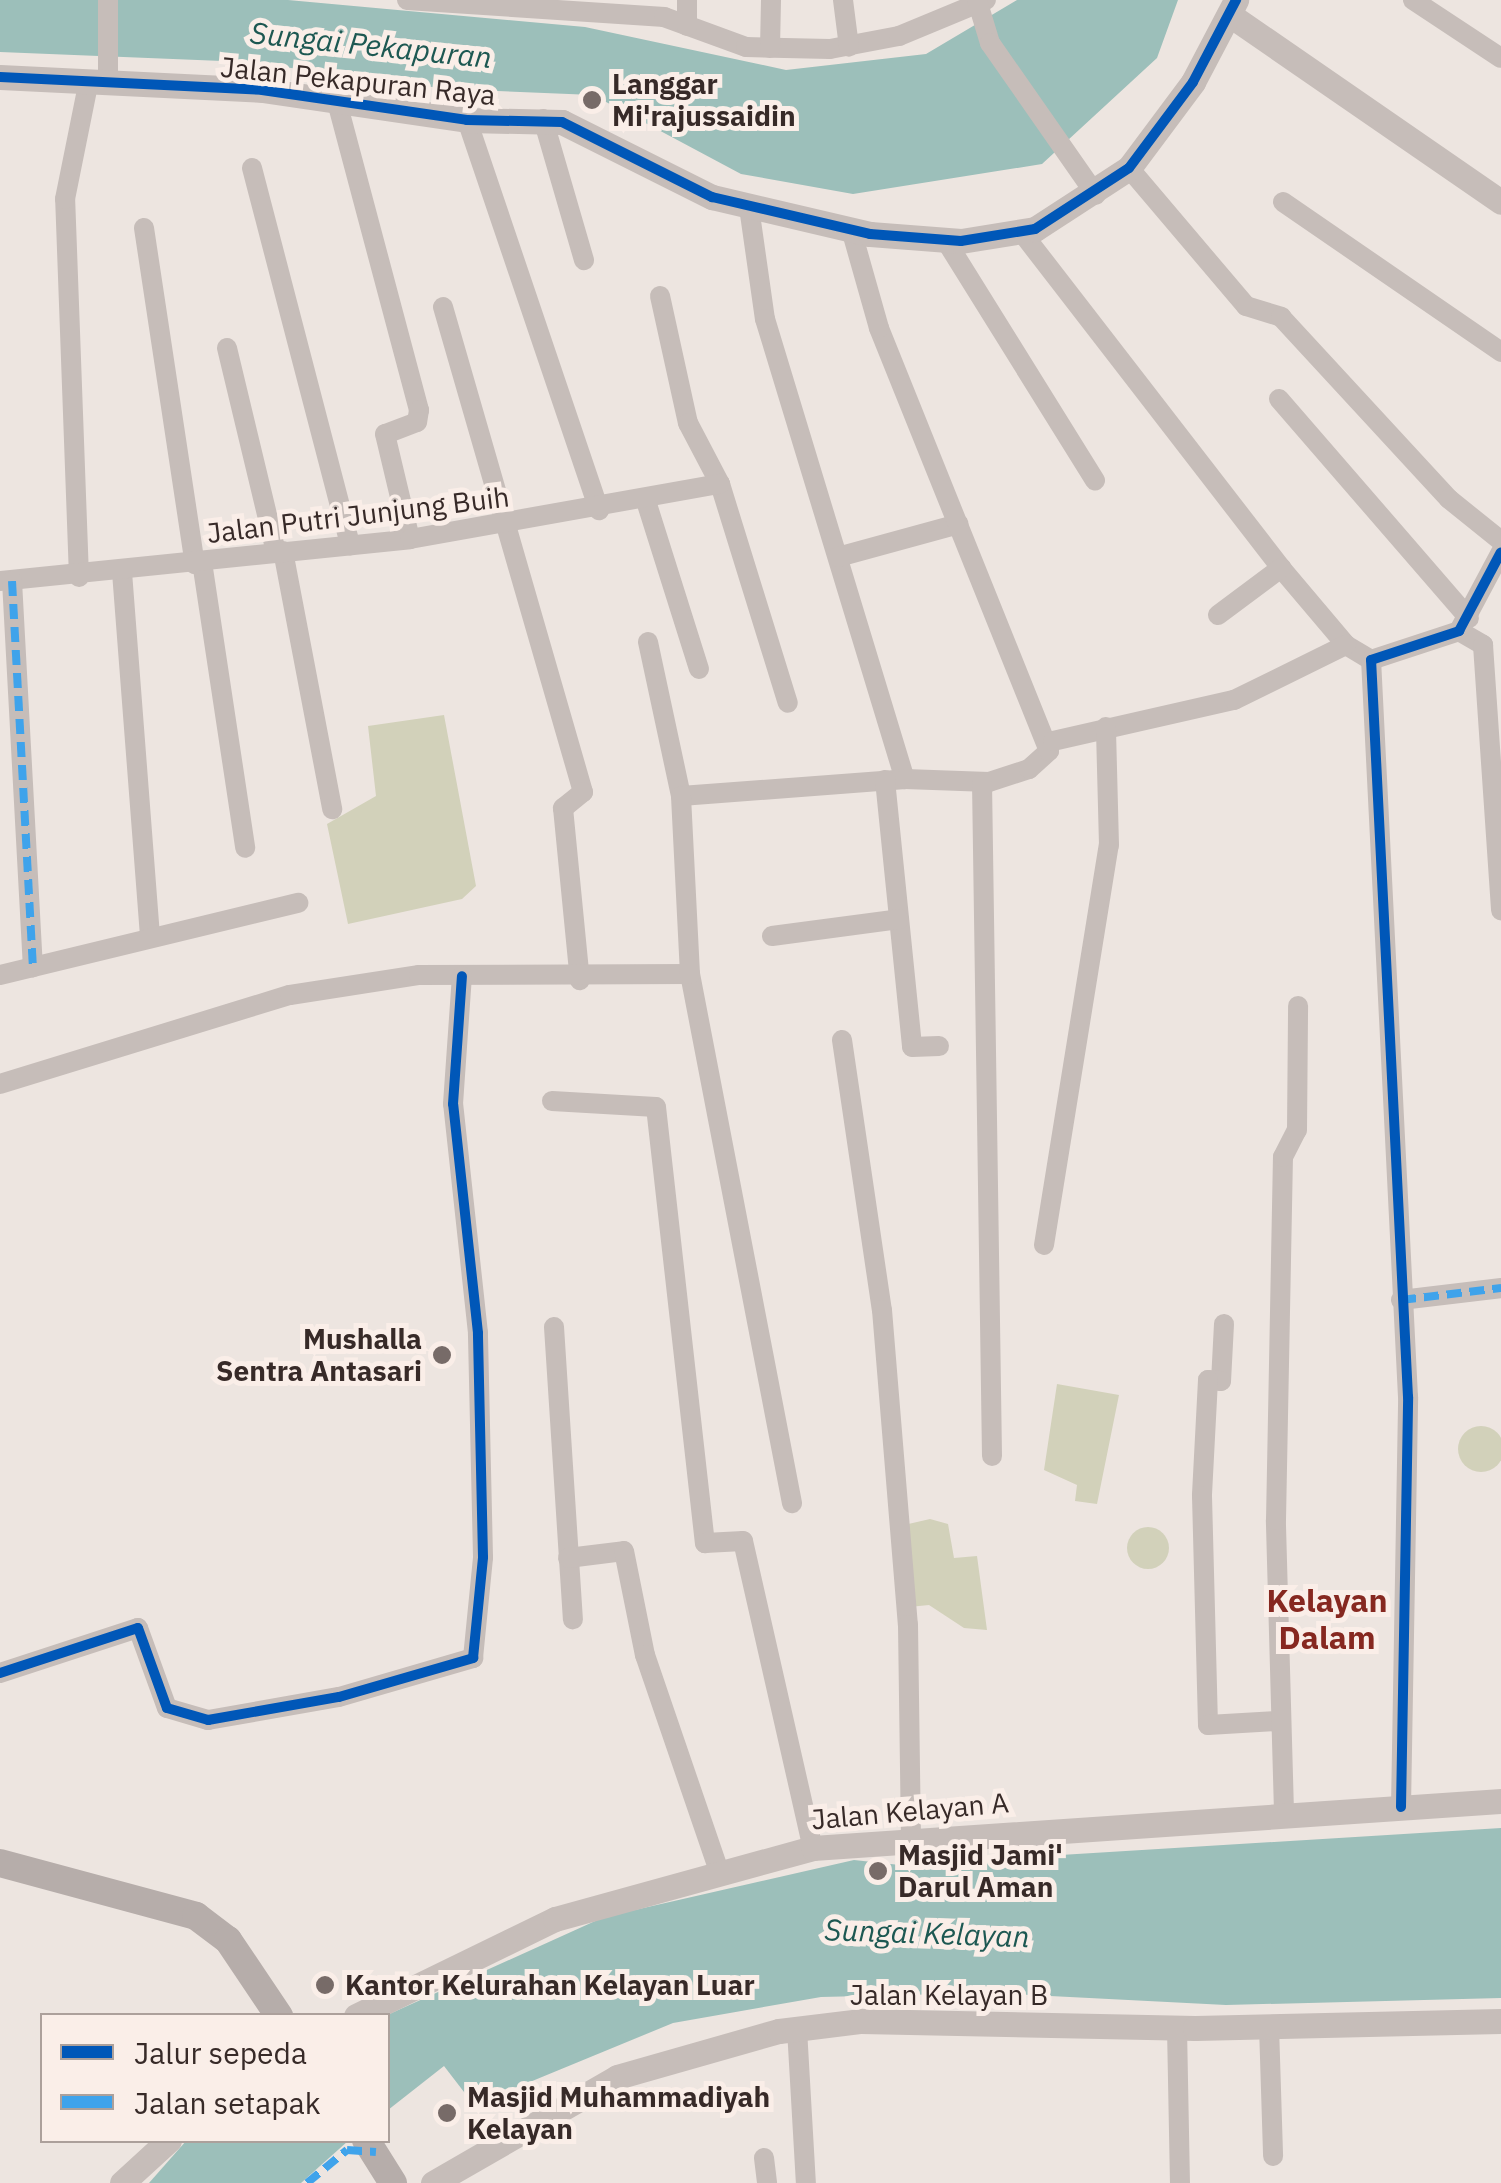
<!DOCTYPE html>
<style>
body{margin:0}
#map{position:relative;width:1501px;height:2183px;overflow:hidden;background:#ede5e0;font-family:"IBM Plex Sans",sans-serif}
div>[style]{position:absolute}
.green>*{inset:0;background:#d2d1ba}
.round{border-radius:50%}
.water>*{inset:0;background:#9cbfba}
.minor>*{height:20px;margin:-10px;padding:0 10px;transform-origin:10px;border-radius:10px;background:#c6bdb9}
.tertiary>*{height:25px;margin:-12.5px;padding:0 12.5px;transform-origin:12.5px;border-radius:12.5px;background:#c6bdb9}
.secondary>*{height:28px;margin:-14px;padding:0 14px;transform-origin:14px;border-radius:14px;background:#b6adaa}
.quiet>*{height:8px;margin-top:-4px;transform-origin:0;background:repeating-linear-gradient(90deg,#3fa3eb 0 15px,transparent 0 23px)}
.cycleway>*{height:10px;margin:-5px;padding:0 5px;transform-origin:5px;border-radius:5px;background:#0057b8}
.dots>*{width:28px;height:28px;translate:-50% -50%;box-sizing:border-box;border:5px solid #faeee8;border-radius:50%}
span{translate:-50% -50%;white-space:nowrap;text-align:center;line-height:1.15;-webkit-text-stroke:10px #faeee8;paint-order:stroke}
.street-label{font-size:28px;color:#372a28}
.poi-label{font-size:28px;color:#372a28;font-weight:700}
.left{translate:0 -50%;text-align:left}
.right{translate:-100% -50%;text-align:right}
.water-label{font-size:30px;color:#1d5852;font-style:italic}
.quarter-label{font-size:32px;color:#862820;font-weight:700}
.legend{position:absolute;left:40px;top:2013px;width:350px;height:130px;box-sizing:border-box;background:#faeee8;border:2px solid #aca09b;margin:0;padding:12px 18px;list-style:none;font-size:30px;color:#372a28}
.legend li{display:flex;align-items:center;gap:20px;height:50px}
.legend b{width:50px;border:2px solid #aca09b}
</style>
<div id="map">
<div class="green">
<i style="clip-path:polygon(444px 715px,476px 886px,462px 899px,348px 924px,327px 824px,376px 796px,368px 726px)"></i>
<i style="clip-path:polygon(1057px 1384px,1119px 1395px,1097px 1504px,1075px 1501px,1077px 1485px,1044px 1470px)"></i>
<i class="round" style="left:1458px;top:1426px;width:46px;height:46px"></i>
<i style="clip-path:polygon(930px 1519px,948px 1524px,954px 1558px,977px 1556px,987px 1630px,964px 1628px,929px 1605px,909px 1607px,904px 1525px)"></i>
<i class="round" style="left:1127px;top:1527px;width:42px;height:42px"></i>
</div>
<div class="water">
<i style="clip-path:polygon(0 0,288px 0,585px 27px,786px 70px,926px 54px,1017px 0,1178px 0,1157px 58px,1042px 164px,853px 194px,741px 174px,593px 95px,447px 89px,247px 62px,0 52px)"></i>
<i style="clip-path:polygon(1501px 1828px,1501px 1998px,1226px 2005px,989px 1993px,821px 1997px,673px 2023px,474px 2105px,444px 2066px,388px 2110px,385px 2016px,604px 1917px,854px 1860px,900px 1865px)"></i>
<i style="clip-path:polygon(186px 2141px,348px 2141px,301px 2183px,149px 2183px)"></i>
</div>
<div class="minor">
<i style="left:108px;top:0;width:81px;rotate:90deg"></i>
<i style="left:407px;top:0;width:258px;rotate:3.8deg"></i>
<i style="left:664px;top:17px;width:87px;rotate:20.1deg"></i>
<i style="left:746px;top:47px;width:84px;rotate:1.4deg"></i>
<i style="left:830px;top:49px;width:70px;rotate:-10.7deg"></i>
<i style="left:899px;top:36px;width:94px;rotate:-22.5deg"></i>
<i style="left:843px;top:0;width:47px;rotate:82.7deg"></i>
<i style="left:977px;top:0;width:45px;rotate:73.2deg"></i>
<i style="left:990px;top:43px;width:185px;rotate:55.1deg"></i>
<i style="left:1413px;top:0;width:105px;rotate:33.4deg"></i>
<i style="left:687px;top:26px;width:26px;rotate:-90deg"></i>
<i style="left:770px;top:48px;width:48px;rotate:-88.8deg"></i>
<i style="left:337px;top:102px;width:319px;rotate:75.1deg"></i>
<i style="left:419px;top:410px;width:12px;rotate:99deg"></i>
<i style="left:417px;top:422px;width:34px;rotate:159deg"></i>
<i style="left:385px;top:434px;width:108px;rotate:76.6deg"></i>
<i style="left:543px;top:119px;width:147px;rotate:73.8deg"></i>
<i style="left:467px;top:120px;width:412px;rotate:71.3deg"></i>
<i style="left:252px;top:168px;width:390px;rotate:75.4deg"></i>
<i style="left:1129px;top:168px;width:181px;rotate:49.7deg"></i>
<i style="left:1246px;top:306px;width:37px;rotate:17deg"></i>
<i style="left:1281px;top:317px;width:248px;rotate:47.3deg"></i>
<i style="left:1449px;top:499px;width:67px;rotate:38.9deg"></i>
<i style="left:1283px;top:202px;width:265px;rotate:34.5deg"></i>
<i style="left:749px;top:207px;width:113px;rotate:81.9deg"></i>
<i style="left:765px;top:319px;width:481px;rotate:73.1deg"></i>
<i style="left:144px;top:228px;width:340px;rotate:81.4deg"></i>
<i style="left:1023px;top:234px;width:422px;rotate:52.3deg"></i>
<i style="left:1281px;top:568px;width:101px;rotate:49.8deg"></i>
<i style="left:1346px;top:645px;width:29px;rotate:31deg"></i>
<i style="left:946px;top:241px;width:282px;rotate:58.1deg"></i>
<i style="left:660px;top:296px;width:130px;rotate:77.6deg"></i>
<i style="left:688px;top:423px;width:69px;rotate:62.3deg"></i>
<i style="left:720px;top:484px;width:229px;rotate:72.8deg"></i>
<i style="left:443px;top:307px;width:505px;rotate:73.9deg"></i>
<i style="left:583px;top:792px;width:26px;rotate:141deg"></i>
<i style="left:563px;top:808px;width:173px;rotate:84.4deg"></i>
<i style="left:227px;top:348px;width:210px;rotate:76.5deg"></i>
<i style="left:1279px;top:399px;width:290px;rotate:49.1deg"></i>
<i style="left:646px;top:501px;width:176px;rotate:72.5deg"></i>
<i style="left:283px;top:551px;width:263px;rotate:79.2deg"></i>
<i style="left:838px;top:557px;width:125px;rotate:-15.3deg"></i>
<i style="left:202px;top:562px;width:289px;rotate:81.4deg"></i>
<i style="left:122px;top:572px;width:363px;rotate:85.6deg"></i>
<i style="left:79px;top:577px;width:378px;rotate:-92.1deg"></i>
<i style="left:65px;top:199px;width:121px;rotate:-78.6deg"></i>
<i style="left:0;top:581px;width:412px;rotate:-5.8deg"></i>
<i style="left:410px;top:539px;width:315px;rotate:-10.1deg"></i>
<i style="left:12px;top:581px;width:387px;rotate:86.9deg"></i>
<i style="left:1218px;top:615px;width:79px;rotate:-36.7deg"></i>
<i style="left:1459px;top:631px;width:28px;rotate:30deg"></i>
<i style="left:1483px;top:645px;width:266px;rotate:86.1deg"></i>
<i style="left:648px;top:642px;width:157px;rotate:77.9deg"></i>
<i style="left:681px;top:796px;width:225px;rotate:-4.3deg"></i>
<i style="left:905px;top:779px;width:84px;rotate:2deg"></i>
<i style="left:989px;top:782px;width:42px;rotate:-18deg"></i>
<i style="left:1029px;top:769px;width:27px;rotate:-42deg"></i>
<i style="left:1049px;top:751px;width:456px;rotate:-111.9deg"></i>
<i style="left:879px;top:328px;width:103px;rotate:-105.8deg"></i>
<i style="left:1053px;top:741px;width:186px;rotate:-12.8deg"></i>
<i style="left:1234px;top:700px;width:125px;rotate:-26.2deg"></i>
<i style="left:885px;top:780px;width:268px;rotate:84.2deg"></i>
<i style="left:912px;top:1047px;width:27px;rotate:-2deg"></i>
<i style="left:982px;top:782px;width:674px;rotate:89.15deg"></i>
<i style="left:772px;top:936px;width:128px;rotate:-7.6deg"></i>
<i style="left:690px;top:974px;width:539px;rotate:79.09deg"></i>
<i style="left:0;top:975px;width:307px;rotate:-13.6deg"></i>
<i style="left:842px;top:1040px;width:273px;rotate:81.6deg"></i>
<i style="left:882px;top:1310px;width:316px;rotate:85.3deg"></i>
<i style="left:908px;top:1625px;width:213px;rotate:89.2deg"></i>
<i style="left:0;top:1084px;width:303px;rotate:-17.1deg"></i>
<i style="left:290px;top:995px;width:131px;rotate:-8.8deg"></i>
<i style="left:419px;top:975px;width:271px;rotate:-0.2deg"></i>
<i style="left:690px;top:974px;width:178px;rotate:-92.9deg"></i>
<i style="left:552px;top:1101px;width:104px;rotate:3.3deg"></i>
<i style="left:656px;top:1107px;width:439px;rotate:83.6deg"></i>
<i style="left:705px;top:1543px;width:38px;rotate:-3deg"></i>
<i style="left:743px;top:1541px;width:315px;rotate:77.2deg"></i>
<i style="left:1044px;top:1245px;width:405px;rotate:-80.8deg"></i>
<i style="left:1109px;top:845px;width:118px;rotate:-91.5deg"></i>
<i style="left:1401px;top:1300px;width:101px;rotate:-6.8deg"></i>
<i style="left:1224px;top:1324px;width:57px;rotate:93deg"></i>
<i style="left:1221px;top:1381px;width:13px;rotate:-176deg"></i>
<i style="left:1208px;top:1380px;width:116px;rotate:93deg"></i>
<i style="left:1202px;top:1496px;width:229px;rotate:88.5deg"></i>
<i style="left:1208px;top:1725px;width:70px;rotate:-3.3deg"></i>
<i style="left:554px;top:1327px;width:293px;rotate:86.3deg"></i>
<i style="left:568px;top:1558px;width:56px;rotate:-7.1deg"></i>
<i style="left:624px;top:1551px;width:106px;rotate:78.6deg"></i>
<i style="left:645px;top:1655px;width:225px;rotate:71.1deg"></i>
<i style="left:0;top:1673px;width:145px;rotate:-18.1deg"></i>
<i style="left:138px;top:1628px;width:85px;rotate:70.1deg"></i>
<i style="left:167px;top:1708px;width:43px;rotate:16.3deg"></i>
<i style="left:208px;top:1720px;width:133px;rotate:-10deg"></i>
<i style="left:339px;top:1697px;width:140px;rotate:-16.2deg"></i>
<i style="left:473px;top:1658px;width:101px;rotate:-84.3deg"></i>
<i style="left:483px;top:1557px;width:224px;rotate:-91.3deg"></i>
<i style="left:478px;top:1333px;width:230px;rotate:-96.2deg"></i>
<i style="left:453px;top:1104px;width:128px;rotate:-86deg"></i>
<i style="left:1401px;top:1807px;width:410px;rotate:-89deg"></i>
<i style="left:1408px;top:1397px;width:738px;rotate:-92.87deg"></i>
<i style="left:1371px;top:660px;width:93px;rotate:-18.2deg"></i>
<i style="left:1459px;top:631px;width:89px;rotate:-62deg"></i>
<i style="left:1284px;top:1812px;width:292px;rotate:-91.6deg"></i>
<i style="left:1276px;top:1520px;width:363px;rotate:-88.9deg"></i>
<i style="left:1283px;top:1157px;width:30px;rotate:-63deg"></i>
<i style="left:1297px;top:1130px;width:124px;rotate:-89.5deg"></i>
<i style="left:1269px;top:2026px;width:130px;rotate:88.2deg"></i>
<i style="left:1177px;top:2028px;width:155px;rotate:88.9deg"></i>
<i style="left:797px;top:2029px;width:154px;rotate:86.7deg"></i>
<i style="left:764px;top:2158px;width:25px;rotate:83deg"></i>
</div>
<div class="tertiary">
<i style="left:1230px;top:15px;width:329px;rotate:34.6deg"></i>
<i style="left:0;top:77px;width:262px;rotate:2.8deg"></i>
<i style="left:262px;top:90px;width:207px;rotate:8.3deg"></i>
<i style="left:467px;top:120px;width:95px;rotate:1.2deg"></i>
<i style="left:562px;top:122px;width:168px;rotate:26.6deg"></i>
<i style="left:712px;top:197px;width:162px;rotate:13.2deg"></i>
<i style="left:870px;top:234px;width:91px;rotate:4.4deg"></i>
<i style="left:961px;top:241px;width:75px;rotate:-9.2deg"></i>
<i style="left:1035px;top:229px;width:112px;rotate:-33deg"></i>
<i style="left:1129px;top:168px;width:107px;rotate:-53.3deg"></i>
<i style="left:1193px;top:82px;width:93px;rotate:-62.3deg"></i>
<i style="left:356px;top:2016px;width:221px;rotate:-26deg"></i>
<i style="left:555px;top:1919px;width:268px;rotate:-15.4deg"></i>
<i style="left:813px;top:1848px;width:690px;rotate:-3.91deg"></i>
<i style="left:122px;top:2183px;width:64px;rotate:-42.5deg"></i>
<i style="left:433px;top:2183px;width:212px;rotate:-29.9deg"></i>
<i style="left:617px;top:2077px;width:168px;rotate:-15.9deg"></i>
<i style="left:779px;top:2031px;width:83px;rotate:-7deg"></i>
<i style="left:861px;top:2021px;width:334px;rotate:1.2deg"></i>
<i style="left:1195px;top:2028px;width:306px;rotate:-1.3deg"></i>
</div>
<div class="secondary">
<i style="left:0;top:1863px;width:203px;rotate:15.1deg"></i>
<i style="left:196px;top:1916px;width:40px;rotate:37deg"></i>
<i style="left:228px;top:1940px;width:92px;rotate:56.1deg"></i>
<i style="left:366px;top:2140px;width:51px;rotate:57.9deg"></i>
</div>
<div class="quiet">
<i style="left:12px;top:581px;width:387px;rotate:86.9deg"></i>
<i style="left:1401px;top:1300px;width:101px;rotate:-6.8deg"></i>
<i style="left:307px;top:2183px;width:52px;rotate:-39.5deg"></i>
<i style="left:347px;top:2150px;width:29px;rotate:4deg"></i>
</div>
<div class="cycleway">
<i style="left:0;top:77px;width:262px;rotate:2.8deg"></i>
<i style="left:262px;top:90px;width:207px;rotate:8.3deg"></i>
<i style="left:467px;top:120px;width:95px;rotate:1.2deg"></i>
<i style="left:562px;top:122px;width:168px;rotate:26.6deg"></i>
<i style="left:712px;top:197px;width:162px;rotate:13.2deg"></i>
<i style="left:870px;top:234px;width:91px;rotate:4.4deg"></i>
<i style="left:961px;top:241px;width:75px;rotate:-9.2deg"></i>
<i style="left:1035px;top:229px;width:112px;rotate:-33deg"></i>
<i style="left:1129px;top:168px;width:107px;rotate:-53.3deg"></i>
<i style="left:1193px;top:82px;width:93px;rotate:-62.3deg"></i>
<i style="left:0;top:1673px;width:145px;rotate:-18.1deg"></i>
<i style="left:138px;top:1628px;width:85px;rotate:70.1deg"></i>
<i style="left:167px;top:1708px;width:43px;rotate:16.3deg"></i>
<i style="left:208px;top:1720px;width:133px;rotate:-10deg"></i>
<i style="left:339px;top:1697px;width:140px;rotate:-16.2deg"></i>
<i style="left:473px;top:1658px;width:101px;rotate:-84.3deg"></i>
<i style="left:483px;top:1557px;width:224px;rotate:-91.3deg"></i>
<i style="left:478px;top:1333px;width:230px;rotate:-96.2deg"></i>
<i style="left:453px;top:1104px;width:128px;rotate:-86deg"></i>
<i style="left:1401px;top:1807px;width:410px;rotate:-89deg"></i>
<i style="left:1408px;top:1397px;width:738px;rotate:-92.87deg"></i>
<i style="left:1371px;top:660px;width:93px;rotate:-18.2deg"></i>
<i style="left:1459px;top:631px;width:89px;rotate:-62deg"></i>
</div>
<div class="dots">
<i style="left:592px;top:100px;background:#776b68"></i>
<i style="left:442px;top:1355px;background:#776b68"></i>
<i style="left:878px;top:1871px;background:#776b68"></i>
<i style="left:325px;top:1985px;background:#776b68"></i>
<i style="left:447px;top:2113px;background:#776b68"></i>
</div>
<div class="street-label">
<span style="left:358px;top:81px;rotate:6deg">Jalan Pekapuran Raya</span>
<span style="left:358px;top:515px;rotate:-7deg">Jalan Putri Junjung Buih</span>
<span style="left:910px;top:1811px;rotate:-5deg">Jalan Kelayan A</span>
<span style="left:949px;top:1995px">Jalan Kelayan B</span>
</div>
<div class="poi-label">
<span class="left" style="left:612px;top:100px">Langgar<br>Mi'rajussaidin</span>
<span class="right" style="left:422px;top:1355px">Mushalla<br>Sentra Antasari</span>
<span class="left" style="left:898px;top:1871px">Masjid Jami'<br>Darul Aman</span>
<span class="left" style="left:345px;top:1985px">Kantor Kelurahan Kelayan Luar</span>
<span class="left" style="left:467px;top:2113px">Masjid Muhammadiyah<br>Kelayan</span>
</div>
<div class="water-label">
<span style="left:371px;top:45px;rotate:6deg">Sungai Pekapuran</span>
<span style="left:927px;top:1933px;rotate:2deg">Sungai Kelayan</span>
</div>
<div class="quarter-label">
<span style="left:1327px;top:1619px">Kelayan<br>Dalam</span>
</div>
<ul class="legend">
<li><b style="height:12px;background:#0057b8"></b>Jalur sepeda</li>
<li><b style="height:12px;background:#3fa3eb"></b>Jalan setapak</li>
</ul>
</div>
